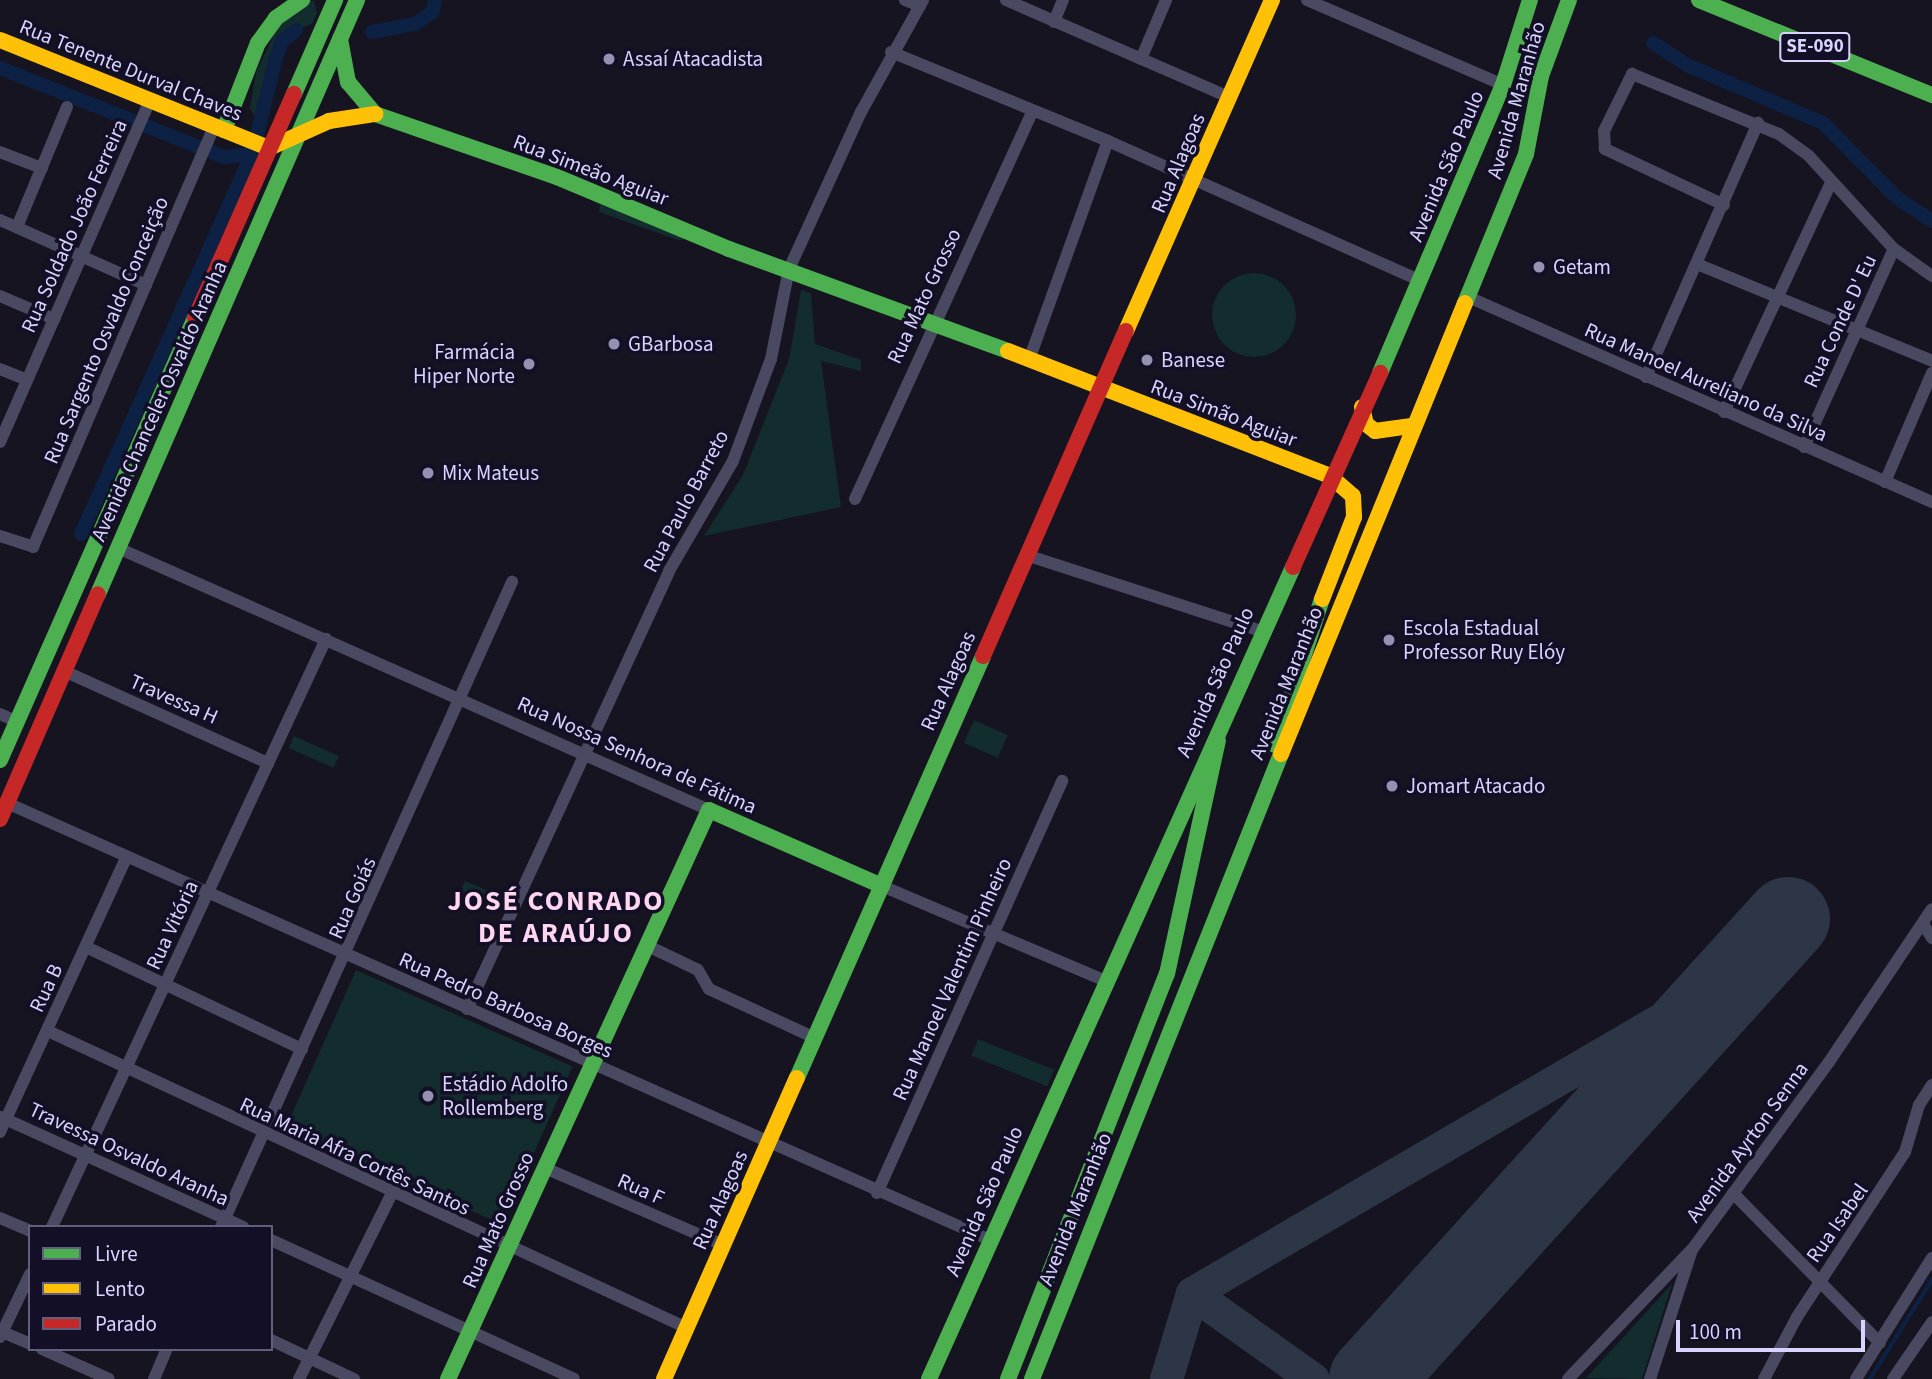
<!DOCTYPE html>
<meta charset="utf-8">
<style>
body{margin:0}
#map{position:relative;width:1932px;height:1379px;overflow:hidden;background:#161421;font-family:"Source Sans 3",sans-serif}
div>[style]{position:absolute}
.green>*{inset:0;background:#132c2d;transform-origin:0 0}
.round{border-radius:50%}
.stream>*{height:3.5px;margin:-1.75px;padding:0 1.75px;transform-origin:1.75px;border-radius:1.75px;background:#0d2144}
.canal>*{height:14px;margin:-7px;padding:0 7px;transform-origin:7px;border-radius:7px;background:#0d2144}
.taxiway>*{height:33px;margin:-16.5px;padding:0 16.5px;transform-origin:16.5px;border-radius:16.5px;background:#2c3646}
.runway>*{height:84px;margin:-42px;padding:0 42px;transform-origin:42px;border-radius:42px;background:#2c3646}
.street>*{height:12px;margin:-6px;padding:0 6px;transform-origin:6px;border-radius:6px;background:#4a4962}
.fast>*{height:16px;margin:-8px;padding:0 8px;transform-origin:8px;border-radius:8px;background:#4caf50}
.slow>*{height:16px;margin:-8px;padding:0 8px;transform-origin:8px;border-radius:8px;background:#ffc107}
.jam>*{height:16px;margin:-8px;padding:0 8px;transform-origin:8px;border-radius:8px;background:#c62828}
.dots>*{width:19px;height:19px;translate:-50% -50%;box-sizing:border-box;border:4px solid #130f26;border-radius:50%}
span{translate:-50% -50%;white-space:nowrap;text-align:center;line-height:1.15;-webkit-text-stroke:7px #130f26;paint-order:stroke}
.shield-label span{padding:2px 5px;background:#130f26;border:2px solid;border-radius:5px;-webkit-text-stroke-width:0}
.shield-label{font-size:19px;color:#d9d4ff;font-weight:700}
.poi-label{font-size:21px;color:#d9d4ff}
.left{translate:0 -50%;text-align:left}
.right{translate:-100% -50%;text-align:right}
.street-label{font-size:21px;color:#d9d4ff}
.district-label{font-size:28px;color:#ffd6f0;font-weight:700;letter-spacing:2px}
.legend{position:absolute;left:28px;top:1225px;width:245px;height:126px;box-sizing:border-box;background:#130f26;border:2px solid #625e7d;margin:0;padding:9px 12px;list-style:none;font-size:21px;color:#d9d4ff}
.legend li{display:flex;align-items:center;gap:14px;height:35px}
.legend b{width:35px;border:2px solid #625e7d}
.scale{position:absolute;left:1676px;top:1320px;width:189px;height:32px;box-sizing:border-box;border:4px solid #d9d4ff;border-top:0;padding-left:9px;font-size:21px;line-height:24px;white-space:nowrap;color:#d9d4ff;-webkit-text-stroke:5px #130f26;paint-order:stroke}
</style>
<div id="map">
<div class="green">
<i style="clip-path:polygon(301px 0,314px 1px,317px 13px,312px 24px,280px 35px,259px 122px,250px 109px,256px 72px,278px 27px)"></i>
<i style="clip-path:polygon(601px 200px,694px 238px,678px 240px,599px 212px)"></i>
<i class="round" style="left:1212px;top:273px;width:84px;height:84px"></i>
<i style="clip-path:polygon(801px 290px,811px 293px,815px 344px,861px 360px,861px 371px,821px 361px,841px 507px,704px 536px,743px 475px,789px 359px)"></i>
<i style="left:974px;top:720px;width:37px;height:25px;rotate:24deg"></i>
<i style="left:294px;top:736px;width:49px;height:13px;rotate:24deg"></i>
<i style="left:465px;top:881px;width:49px;height:12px;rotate:23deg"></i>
<i style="left:356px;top:970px;width:237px;height:173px;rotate:24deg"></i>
<i style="left:978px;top:1039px;width:82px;height:18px;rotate:22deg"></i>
<i style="clip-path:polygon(1672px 1284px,1642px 1379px,1586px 1378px)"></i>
</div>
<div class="stream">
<i style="left:1870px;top:1379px;width:117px;rotate:-57.9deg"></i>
</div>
<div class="canal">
<i style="left:372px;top:32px;width:44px;rotate:-10.5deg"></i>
<i style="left:415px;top:24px;width:22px;rotate:-34deg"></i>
<i style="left:433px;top:12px;width:12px;rotate:-81deg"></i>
<i style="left:1653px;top:43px;width:40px;rotate:32.9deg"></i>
<i style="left:1687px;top:65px;width:148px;rotate:23.1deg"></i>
<i style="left:1823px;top:123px;width:105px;rotate:45.4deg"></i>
<i style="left:1897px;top:198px;width:42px;rotate:33.3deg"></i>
<i style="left:0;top:68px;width:241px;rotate:21.7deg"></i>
<i style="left:224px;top:157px;width:28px;rotate:-6deg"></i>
<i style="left:81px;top:534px;width:417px;rotate:-65.8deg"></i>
<i style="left:252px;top:154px;width:99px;rotate:-76deg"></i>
<i style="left:276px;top:58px;width:18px;rotate:-71deg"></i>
<i style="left:282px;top:41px;width:18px;rotate:-38deg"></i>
</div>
<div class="taxiway">
<i style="left:1192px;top:1293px;width:148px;rotate:35.4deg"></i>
<i style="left:1166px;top:1379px;width:90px;rotate:-73.2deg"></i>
<i style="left:1192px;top:1293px;width:632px;rotate:-30.3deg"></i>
</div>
<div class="runway">
<i style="left:1371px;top:1379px;width:621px;rotate:-47.81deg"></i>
</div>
<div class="street">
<i style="left:905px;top:0;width:16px;rotate:22deg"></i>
<i style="left:1006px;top:0;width:243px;rotate:23.5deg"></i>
<i style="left:1307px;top:0;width:214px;rotate:23.4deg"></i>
<i style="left:1054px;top:22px;width:24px;rotate:-68deg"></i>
<i style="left:891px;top:52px;width:235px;rotate:22.3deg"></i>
<i style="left:1108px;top:141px;width:343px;rotate:24.1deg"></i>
<i style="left:1141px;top:59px;width:64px;rotate:-67deg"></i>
<i style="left:0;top:152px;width:45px;rotate:20.9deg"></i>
<i style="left:1724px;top:205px;width:132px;rotate:-154.8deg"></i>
<i style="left:1605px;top:149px;width:18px;rotate:-93deg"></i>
<i style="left:1604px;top:131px;width:64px;rotate:-63.8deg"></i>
<i style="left:1632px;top:74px;width:159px;rotate:22.2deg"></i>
<i style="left:1779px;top:134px;width:37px;rotate:36deg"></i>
<i style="left:1809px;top:156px;width:126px;rotate:47.6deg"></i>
<i style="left:1894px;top:249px;width:47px;rotate:35.4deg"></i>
<i style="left:0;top:220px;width:160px;rotate:24deg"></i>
<i style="left:17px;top:227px;width:130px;rotate:-67.4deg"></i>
<i style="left:1697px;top:264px;width:254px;rotate:22.4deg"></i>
<i style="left:0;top:296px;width:59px;rotate:23.1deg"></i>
<i style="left:1466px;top:296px;width:510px;rotate:23.85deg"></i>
<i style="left:1029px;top:360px;width:233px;rotate:-70.2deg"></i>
<i style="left:0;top:369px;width:29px;rotate:22deg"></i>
<i style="left:1646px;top:377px;width:278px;rotate:-66.2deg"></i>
<i style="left:1724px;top:412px;width:253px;rotate:-65deg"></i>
<i style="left:0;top:442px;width:371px;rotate:-66.3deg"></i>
<i style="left:1804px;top:447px;width:217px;rotate:-65.6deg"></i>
<i style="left:1885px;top:482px;width:119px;rotate:-66.7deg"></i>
<i style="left:855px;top:499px;width:427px;rotate:-65.4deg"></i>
<i style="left:0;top:536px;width:35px;rotate:18deg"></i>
<i style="left:33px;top:547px;width:458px;rotate:-66.7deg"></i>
<i style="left:118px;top:548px;width:646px;rotate:23.91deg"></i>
<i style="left:1026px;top:555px;width:247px;rotate:17.9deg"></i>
<i style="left:64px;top:671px;width:224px;rotate:24.3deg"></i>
<i style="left:0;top:714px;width:19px;rotate:25deg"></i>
<i style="left:7px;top:803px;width:1076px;rotate:23.97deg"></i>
<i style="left:882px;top:886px;width:240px;rotate:23deg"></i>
<i style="left:1923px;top:924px;width:17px;rotate:57deg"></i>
<i style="left:648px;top:946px;width:55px;rotate:25.6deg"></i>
<i style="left:698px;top:970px;width:22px;rotate:60deg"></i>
<i style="left:709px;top:989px;width:115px;rotate:24.8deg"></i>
<i style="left:86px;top:947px;width:239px;rotate:25.3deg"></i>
<i style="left:467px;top:1009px;width:482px;rotate:-65.2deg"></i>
<i style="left:669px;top:571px;width:127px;rotate:-59.8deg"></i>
<i style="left:733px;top:461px;width:109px;rotate:-69.6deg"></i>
<i style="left:771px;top:359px;width:92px;rotate:-78.7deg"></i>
<i style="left:789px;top:269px;width:173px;rotate:-65.4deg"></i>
<i style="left:861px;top:112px;width:128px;rotate:-61deg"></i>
<i style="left:48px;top:1031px;width:705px;rotate:24.93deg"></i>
<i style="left:1px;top:1117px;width:266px;rotate:24.4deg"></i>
<i style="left:0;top:1132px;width:302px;rotate:-65.3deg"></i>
<i style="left:545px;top:1168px;width:194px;rotate:23.4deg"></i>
<i style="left:877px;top:1193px;width:452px;rotate:-65.8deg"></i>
<i style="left:1733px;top:1193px;width:210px;rotate:45.6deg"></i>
<i style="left:0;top:1218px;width:33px;rotate:23deg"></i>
<i style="left:52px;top:1227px;width:649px;rotate:-65.02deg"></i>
<i style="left:221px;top:1227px;width:708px;rotate:-65.72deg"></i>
<i style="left:271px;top:1240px;width:333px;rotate:24.6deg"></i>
<i style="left:0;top:1331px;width:33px;rotate:23deg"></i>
<i style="left:0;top:1337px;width:70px;rotate:-64.5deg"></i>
<i style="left:271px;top:1340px;width:92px;rotate:25.2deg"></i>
<i style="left:42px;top:1349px;width:73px;rotate:24.1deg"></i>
<i style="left:154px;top:1379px;width:33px;rotate:-67deg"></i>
<i style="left:299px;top:1379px;width:206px;rotate:-63.4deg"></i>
<i style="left:1568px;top:1379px;width:182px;rotate:-46.3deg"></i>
<i style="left:1694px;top:1247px;width:229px;rotate:-53.9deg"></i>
<i style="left:1829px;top:1062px;width:184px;rotate:-56.1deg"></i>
<i style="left:1650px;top:1379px;width:136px;rotate:-72deg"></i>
<i style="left:1764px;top:1379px;width:70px;rotate:-62deg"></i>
<i style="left:1797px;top:1317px;width:197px;rotate:-56.8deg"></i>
<i style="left:1905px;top:1152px;width:49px;rotate:-73.4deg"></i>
<i style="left:1919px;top:1105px;width:24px;rotate:-57deg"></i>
<i style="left:1856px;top:1379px;width:143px;rotate:-57.9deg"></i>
<i style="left:1893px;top:1379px;width:69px;rotate:-55.6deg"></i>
</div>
<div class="fast">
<i style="left:1699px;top:0;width:252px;rotate:22.2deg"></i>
<i style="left:340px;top:39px;width:44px;rotate:79.5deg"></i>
<i style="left:348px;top:82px;width:42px;rotate:49.8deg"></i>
<i style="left:375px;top:114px;width:193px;rotate:19.1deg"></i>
<i style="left:557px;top:177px;width:186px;rotate:22.7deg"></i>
<i style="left:729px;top:249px;width:297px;rotate:20.1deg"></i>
<i style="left:294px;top:94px;width:103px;rotate:-66.4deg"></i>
<i style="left:224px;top:130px;width:93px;rotate:-68.7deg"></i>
<i style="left:258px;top:43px;width:31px;rotate:-54deg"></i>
<i style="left:276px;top:18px;width:32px;rotate:-35deg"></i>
<i style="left:1465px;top:303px;width:161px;rotate:-67.7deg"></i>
<i style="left:1526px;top:154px;width:79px;rotate:-79.1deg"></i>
<i style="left:1541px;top:76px;width:81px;rotate:-69.8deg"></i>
<i style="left:1380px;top:373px;width:313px;rotate:-66.9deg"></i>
<i style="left:1503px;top:85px;width:89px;rotate:-72.4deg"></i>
<i style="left:98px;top:594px;width:648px;rotate:-66.44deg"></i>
<i style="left:1275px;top:745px;width:153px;rotate:-72.2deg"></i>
<i style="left:0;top:760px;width:483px;rotate:-66.2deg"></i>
<i style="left:797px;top:1078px;width:461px;rotate:-66.2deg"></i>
<i style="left:448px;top:1379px;width:626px;rotate:-65.36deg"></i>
<i style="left:709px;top:810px;width:189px;rotate:23.7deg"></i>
<i style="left:929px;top:1379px;width:890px;rotate:-65.85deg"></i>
<i style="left:1008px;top:1379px;width:435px;rotate:-68.6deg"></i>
<i style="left:1167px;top:974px;width:239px;rotate:-77.7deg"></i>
<i style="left:1032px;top:1379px;width:673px;rotate:-68.28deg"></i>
</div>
<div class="slow">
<i style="left:0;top:40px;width:290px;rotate:21.9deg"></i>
<i style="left:269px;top:148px;width:66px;rotate:-24.2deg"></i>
<i style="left:329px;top:121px;width:47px;rotate:-8.7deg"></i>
<i style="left:1126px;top:331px;width:362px;rotate:-66.2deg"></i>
<i style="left:1008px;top:351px;width:345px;rotate:21.2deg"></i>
<i style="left:1330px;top:476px;width:30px;rotate:41deg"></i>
<i style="left:1353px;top:496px;width:21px;rotate:87deg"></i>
<i style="left:1354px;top:517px;width:88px;rotate:111.3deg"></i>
<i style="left:1362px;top:407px;width:17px;rotate:77deg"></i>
<i style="left:1366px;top:424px;width:11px;rotate:38deg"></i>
<i style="left:1375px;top:431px;width:37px;rotate:-8deg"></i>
<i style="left:1281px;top:754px;width:487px;rotate:-67.8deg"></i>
<i style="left:664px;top:1379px;width:329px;rotate:-66.2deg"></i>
</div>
<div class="jam">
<i style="left:195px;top:318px;width:245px;rotate:-66.2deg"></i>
<i style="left:1293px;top:567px;width:213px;rotate:-65.8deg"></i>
<i style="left:983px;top:656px;width:355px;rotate:-66.3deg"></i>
<i style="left:0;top:819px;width:245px;rotate:-66.5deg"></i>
</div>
<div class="dots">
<i style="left:609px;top:59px;background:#9591b1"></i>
<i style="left:1539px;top:267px;background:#9591b1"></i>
<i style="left:614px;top:344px;background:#9591b1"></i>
<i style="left:1147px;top:360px;background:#9591b1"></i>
<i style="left:529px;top:364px;background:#9591b1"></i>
<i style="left:428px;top:473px;background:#9591b1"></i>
<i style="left:1389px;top:640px;background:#9591b1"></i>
<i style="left:1392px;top:786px;background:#9591b1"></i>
<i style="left:428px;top:1096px;background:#9591b1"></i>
</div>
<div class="shield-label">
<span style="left:1815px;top:47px">SE-090</span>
</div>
<div class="poi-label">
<span class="left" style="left:623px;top:59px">Assaí Atacadista</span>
<span class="left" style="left:1553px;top:267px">Getam</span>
<span class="left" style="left:628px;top:344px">GBarbosa</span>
<span class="right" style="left:515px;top:364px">Farmácia<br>Hiper Norte</span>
<span class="left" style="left:1161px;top:360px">Banese</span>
<span class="left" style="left:442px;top:473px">Mix Mateus</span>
<span class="left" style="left:1403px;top:640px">Escola Estadual<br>Professor Ruy Elóy</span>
<span class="left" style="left:1406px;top:786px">Jomart Atacado</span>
<span class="left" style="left:442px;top:1096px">Estádio Adolfo<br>Rollemberg</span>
</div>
<div class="street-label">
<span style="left:131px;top:70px;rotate:22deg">Rua Tenente Durval Chaves</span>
<span style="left:1516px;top:100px;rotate:-74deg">Avenida Maranhão</span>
<span style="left:1178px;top:163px;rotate:-67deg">Rua Alagoas</span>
<span style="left:1446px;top:166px;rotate:-67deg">Avenida São Paulo</span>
<span style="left:591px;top:170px;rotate:21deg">Rua Simeão Aguiar</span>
<span style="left:74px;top:226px;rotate:-66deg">Rua Soldado João Ferreira</span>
<span style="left:924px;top:296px;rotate:-65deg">Rua Mato Grosso</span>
<span style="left:1840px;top:321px;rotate:-65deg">Rua Conde D' Eu</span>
<span style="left:106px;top:330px;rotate:-67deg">Rua Sargento Osvaldo Conceição</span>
<span style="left:1706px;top:382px;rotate:24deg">Rua Manoel Aureliano da Silva</span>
<span style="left:159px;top:401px;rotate:-66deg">Avenida Chanceler Osvaldo Aranha</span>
<span style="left:1224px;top:413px;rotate:21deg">Rua Simão Aguiar</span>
<span style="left:686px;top:501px;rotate:-62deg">Rua Paulo Barreto</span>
<span style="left:948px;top:681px;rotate:-66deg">Rua Alagoas</span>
<span style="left:1215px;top:682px;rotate:-66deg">Avenida São Paulo</span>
<span style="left:1286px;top:683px;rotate:-68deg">Avenida Maranhão</span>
<span style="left:174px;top:699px;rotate:24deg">Travessa H</span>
<span style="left:637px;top:755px;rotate:24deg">Rua Nossa Senhora de Fátima</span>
<span style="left:352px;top:898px;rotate:-66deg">Rua Goiás</span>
<span style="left:172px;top:925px;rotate:-65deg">Rua Vitória</span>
<span style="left:952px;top:979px;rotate:-66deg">Rua Manoel Valentim Pinheiro</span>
<span style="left:46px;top:988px;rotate:-65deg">Rua B</span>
<span style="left:506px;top:1005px;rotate:24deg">Rua Pedro Barbosa Borges</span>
<span style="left:1747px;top:1142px;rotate:-54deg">Avenida Ayrton Senna</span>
<span style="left:129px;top:1154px;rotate:25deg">Travessa Osvaldo Aranha</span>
<span style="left:355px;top:1156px;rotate:25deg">Rua Maria Afra Cortês Santos</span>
<span style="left:641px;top:1189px;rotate:24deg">Rua F</span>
<span style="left:720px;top:1200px;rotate:-66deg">Rua Alagoas</span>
<span style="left:984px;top:1201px;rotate:-66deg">Avenida São Paulo</span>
<span style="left:1075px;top:1209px;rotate:-68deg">Avenida Maranhão</span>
<span style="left:498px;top:1220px;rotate:-66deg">Rua Mato Grosso</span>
<span style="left:1837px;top:1223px;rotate:-55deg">Rua Isabel</span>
</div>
<div class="district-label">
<span style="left:556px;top:917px">JOSÉ CONRADO<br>DE ARAÚJO</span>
</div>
<ul class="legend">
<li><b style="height:9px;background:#4caf50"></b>Livre</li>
<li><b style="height:9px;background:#ffc107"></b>Lento</li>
<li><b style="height:9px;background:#c62828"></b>Parado</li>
</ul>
<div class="scale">100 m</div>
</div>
